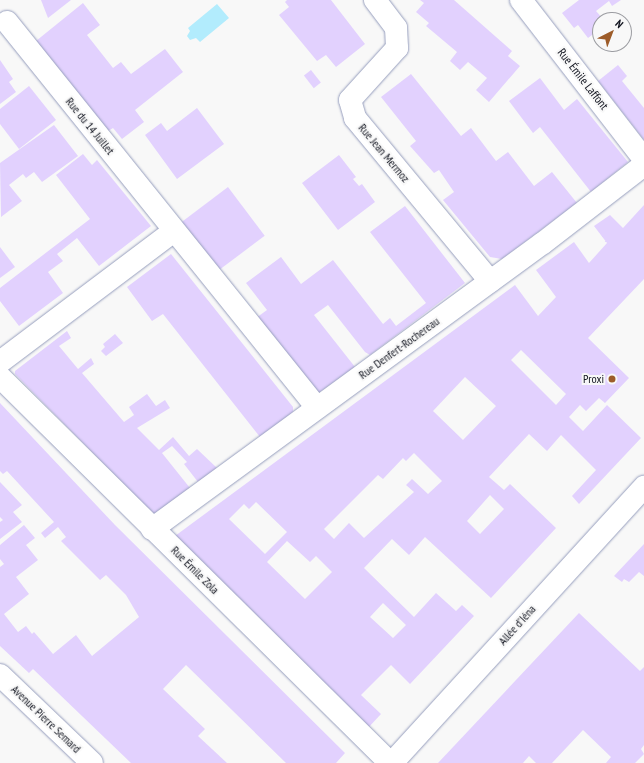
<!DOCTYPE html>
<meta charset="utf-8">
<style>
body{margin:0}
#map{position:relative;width:644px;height:763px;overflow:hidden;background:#f8f8f8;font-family:"PT Sans Narrow",sans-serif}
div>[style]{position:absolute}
.water>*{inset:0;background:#b2ecfd}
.building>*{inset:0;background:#e2d1fe;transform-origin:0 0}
.roads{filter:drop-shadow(0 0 1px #969ebd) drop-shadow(0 0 1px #969ebd)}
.minor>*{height:22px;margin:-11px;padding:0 11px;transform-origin:11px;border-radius:11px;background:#fff}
.secondary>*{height:22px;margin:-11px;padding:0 11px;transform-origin:11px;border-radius:11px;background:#fff}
.dots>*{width:11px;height:11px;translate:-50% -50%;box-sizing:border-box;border:2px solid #f8f8f8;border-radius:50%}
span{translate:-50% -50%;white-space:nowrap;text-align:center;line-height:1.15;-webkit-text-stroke:4px #f8f8f8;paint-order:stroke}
.street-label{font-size:12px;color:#10131e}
.poi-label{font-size:12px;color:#10131e}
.right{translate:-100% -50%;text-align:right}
.north{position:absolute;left:592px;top:12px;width:40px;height:40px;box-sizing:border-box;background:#f8f8f8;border:1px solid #9b9ca1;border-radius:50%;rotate:42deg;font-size:11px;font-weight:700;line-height:16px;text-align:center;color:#10131e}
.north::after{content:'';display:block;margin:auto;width:14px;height:18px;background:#9d5c29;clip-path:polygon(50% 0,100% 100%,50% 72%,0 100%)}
</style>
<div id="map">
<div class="water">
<i style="clip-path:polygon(217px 4px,229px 18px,200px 42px,196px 38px,190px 40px,187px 36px,190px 31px,188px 28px)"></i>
</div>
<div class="building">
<i style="clip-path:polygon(41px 0,71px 0,48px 18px)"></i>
<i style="clip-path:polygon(287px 0,331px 0,365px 44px,336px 67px,326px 55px,317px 61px,279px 15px,289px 7px,285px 2px)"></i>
<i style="clip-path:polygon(420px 0,454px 0,512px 51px,508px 56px,520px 66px,489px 102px,476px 90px,487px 78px,468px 62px,460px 70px,450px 61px,457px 52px,426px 26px,429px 23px,416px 12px,424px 3px)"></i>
<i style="clip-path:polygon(579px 0,621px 0,612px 6px,609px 1px,596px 11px,604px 20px,600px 20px,600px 29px,588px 38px,578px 25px,574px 28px,562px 13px)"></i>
<i style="clip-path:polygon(83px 3px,100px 25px,87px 35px,113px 68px,121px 62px,131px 74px,165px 49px,183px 72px,135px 110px,144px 122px,122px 139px,113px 128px,108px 131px,36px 41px)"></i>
<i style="clip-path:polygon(0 60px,13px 79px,9px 82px,16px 92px,0 104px)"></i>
<i style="clip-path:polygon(618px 65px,627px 76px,622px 81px,644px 108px,644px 140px,598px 81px)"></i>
<i style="left:311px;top:70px;width:16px;height:9px;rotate:52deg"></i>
<i style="clip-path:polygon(411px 74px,461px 136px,471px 128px,496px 161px,508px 152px,534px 186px,552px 172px,577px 203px,502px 259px,490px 257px,443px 200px,454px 192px,439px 170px,434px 173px,410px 146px,416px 141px,381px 97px)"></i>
<i style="clip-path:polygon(540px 78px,564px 110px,577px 99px,628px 162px,591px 192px,540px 127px,533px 133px,509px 101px)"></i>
<i style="clip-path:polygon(29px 86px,56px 120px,19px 149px,0 124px,0 109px)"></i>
<i style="clip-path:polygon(197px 108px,224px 144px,177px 179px,145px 135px,161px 123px,167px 131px)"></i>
<i style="clip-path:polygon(54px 125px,78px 156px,42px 182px,34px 172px,26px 178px,23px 174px,9px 185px,22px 201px,1px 217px,0 163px)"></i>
<i style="clip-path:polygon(83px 154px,92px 165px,97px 160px,151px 226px,99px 266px,77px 238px,57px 254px,63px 261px,48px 272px,63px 293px,19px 326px,0 301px,0 288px,90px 219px,56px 175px)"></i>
<i style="clip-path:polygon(339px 155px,356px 177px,353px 179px,359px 186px,362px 184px,375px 202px,338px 230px,302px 183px)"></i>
<i style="left:228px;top:187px;width:61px;height:58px;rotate:53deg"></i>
<i style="clip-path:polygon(evenodd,644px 205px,644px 279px,588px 338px,629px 378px,605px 403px,599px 398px,586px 411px,580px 405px,569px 417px,583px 431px,607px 405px,641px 438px,579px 504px,572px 496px,596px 470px,561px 435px,547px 451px,529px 434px,489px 477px,504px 490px,510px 484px,556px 528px,491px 598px,425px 537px,409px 555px,392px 539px,364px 568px,414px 617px,436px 593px,456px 611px,462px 605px,474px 616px,410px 684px,391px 665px,361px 695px,381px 714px,368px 728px,175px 536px,515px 285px,538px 316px,556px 297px,536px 270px,574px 242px,589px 263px,607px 243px,594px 226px,610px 215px,623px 228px,644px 205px,521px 350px,566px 394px,556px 405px,511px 360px,521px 350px,644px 205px,465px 377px,496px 406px,463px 440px,433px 411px,465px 377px,644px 205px,414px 453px,442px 481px,428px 494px,412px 479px,406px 485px,414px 492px,364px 538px,349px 523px,334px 539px,324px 529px,378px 475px,383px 479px,403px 458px,406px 461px,414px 453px,644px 205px,490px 495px,504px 509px,480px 534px,467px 521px,490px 495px,644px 205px,256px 502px,287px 532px,265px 554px,229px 519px,244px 504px,249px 509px,256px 502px,644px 205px,287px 541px,310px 562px,316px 556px,332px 572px,305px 599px,267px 562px,287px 541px,644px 205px,383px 603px,406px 625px,393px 638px,370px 617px,383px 603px)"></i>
<i style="clip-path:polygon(405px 206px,465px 283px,370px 355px,365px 352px,328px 305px,314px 315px,355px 367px,317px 394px,256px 318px,267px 310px,246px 283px,281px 257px,301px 284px,333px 260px,383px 324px,390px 318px,396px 326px,426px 303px,370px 232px)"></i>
<i style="clip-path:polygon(0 247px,15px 267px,0 278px)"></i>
<i style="clip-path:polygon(171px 254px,293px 407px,293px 412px,260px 437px,163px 314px,152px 321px,127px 287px)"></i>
<i style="clip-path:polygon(67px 331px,71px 338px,59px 346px,78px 369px,91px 358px,94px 364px,82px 373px,124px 422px,134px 415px,129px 407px,147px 394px,156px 406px,165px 400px,170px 408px,137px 428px,159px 450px,173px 437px,189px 456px,197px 449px,217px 468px,198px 482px,184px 464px,187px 462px,172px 446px,162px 453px,190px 488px,155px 514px,151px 512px,15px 374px,15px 371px)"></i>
<i style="clip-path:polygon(115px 334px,123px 343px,106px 356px,101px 351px,105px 347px,103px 344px)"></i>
<i style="clip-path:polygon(0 403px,115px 525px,345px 753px,336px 763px,286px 763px,186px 665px,163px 689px,205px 729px,198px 736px,227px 763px,131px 763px,33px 669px,29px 673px,0 646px,0 567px,4px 564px,0 559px,0 545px,24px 525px,35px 538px,26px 545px,38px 560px,16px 577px,29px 594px,4px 614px,18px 632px,26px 626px,32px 634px,34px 632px,53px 654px,76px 635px,92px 656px,139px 617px,126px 595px,106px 575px,100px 580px,61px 541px,66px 537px,58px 527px,45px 538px,41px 533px,54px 522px,7px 471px,3px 474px,0 471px)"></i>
<i style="clip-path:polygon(0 482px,22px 505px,13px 512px,22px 522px,0 539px,0 522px,3px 520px,0 517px)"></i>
<i style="clip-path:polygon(644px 544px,644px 576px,639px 572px,629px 582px,624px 579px,622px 582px,614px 576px)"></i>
<i style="clip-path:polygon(579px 613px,640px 671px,644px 667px,644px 745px,641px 749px,644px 754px,635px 763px,606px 763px,611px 757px,583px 730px,552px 763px,536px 763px,529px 756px,523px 763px,438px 763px)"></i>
</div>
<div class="roads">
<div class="minor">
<i style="left:375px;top:0;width:35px;rotate:53deg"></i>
<i style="left:396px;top:28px;width:20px;rotate:87deg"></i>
<i style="left:397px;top:48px;width:70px;rotate:132.1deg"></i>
<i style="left:350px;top:100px;width:19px;rotate:74deg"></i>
<i style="left:355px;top:118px;width:212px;rotate:50.4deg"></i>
<i style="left:521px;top:0;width:201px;rotate:52.3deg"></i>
<i style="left:7px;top:22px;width:495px;rotate:51.2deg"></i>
<i style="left:0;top:362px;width:218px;rotate:-37deg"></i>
<i style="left:0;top:377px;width:549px;rotate:44.7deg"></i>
<i style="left:152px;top:529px;width:484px;rotate:-36.2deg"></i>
<i style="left:543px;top:243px;width:128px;rotate:-37.7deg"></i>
<i style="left:0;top:675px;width:127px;rotate:43.7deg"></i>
</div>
<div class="secondary">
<i style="left:392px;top:763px;width:374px;rotate:-47.6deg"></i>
</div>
</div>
<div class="dots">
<i style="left:612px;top:379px;background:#9d5c29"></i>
</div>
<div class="street-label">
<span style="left:583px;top:79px;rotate:52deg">Rue Émile Laffont</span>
<span style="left:90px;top:126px;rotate:51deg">Rue du 14 Juillet</span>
<span style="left:384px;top:153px;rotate:50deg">Rue Jean Mermoz</span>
<span style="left:399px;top:348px;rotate:-36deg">Rue Denfert-Rochereau</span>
<span style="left:195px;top:570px;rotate:45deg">Rue Émile Zola</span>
<span style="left:517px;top:625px;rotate:-48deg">Allée d'Iéna</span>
<span style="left:46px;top:719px;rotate:44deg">Avenue Pierre Semard</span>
</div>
<div class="poi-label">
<span class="right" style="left:604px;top:379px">Proxi</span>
</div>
<div class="north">N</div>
</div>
